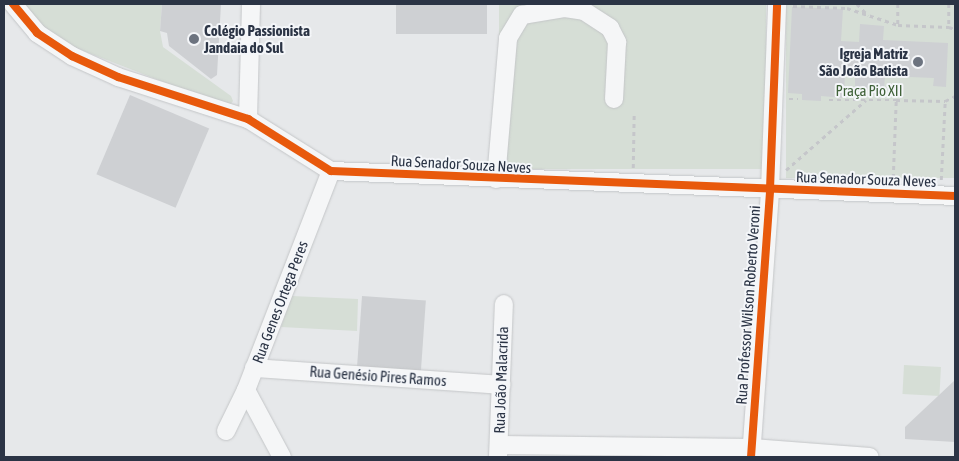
<!DOCTYPE html>
<meta charset="utf-8">
<style>
body{margin:0}
#map{position:relative;width:959px;height:461px;overflow:hidden;background:#e6e8ea;font-family:"Asap Condensed",sans-serif}
div>[style]{position:absolute}
.green>*{inset:0;background:#d6ded6;transform-origin:0 0}
.building>*{inset:0;background:#ced0d3;transform-origin:0 0}
.path>*{height:2.5px;margin-top:-1.25px;transform-origin:0;background:repeating-linear-gradient(90deg,#c5c6ca 0 4px,transparent 0 8px)}
.roads{filter:drop-shadow(0 0 1px #c4c6c8) drop-shadow(0 0 1px #c4c6c8)}
.minor>*{height:18px;margin:-9px;padding:0 9px;transform-origin:9px;border-radius:9px;background:#f5f6f7}
.cycleway>*{height:8px;margin:-4px;padding:0 4px;transform-origin:4px;border-radius:4px;background:#e8590c}
.dots>*{width:14px;height:14px;translate:-50% -50%;box-sizing:border-box;border:2px solid #f4f6f9;border-radius:50%}
span{translate:-50% -50%;white-space:nowrap;text-align:center;line-height:1.15;-webkit-text-stroke:4px #f4f6f9;paint-order:stroke}
.poi-label{font-size:15px;color:#2b3445;font-weight:700}
.left{translate:0 -50%;text-align:left}
.right{translate:-100% -50%;text-align:right}
.park-label{font-size:15px;color:#3f6138}
.street-label{font-size:15px;color:#2b3445}
.frame{position:absolute;inset:0;border:5px solid #2b3445;pointer-events:none}
</style>
<div id="map">
<div class="green">
<i style="clip-path:polygon(25px 4px,162px 4px,160px 31px,163px 47px,231px 96px,233px 101px,228px 107px,58px 41px,42px 28px)"></i>
<i style="left:499px;top:4px;width:267px;height:165px"></i>
<i style="left:786px;top:4px;width:169px;height:174px"></i>
<i style="clip-path:polygon(292px 296px,358px 299px,357px 331px,281px 327px)"></i>
<i style="left:904px;top:365px;width:37px;height:29px;rotate:3deg"></i>
</div>
<div class="building">
<i style="clip-path:polygon(162px 4px,221px 4px,217px 75px,211px 79px,169px 46px,167px 33px,160px 31px)"></i>
<i style="left:396px;top:4px;width:91px;height:30px"></i>
<i style="clip-path:polygon(792px 7px,843px 9px,841px 41px,859px 42px,860px 24px,884px 26px,883px 40px,948px 43px,946px 87px,933px 86px,934px 78px,885px 76px,884px 89px,855px 88px,855px 72px,845px 72px,844px 98px,821px 96px,821px 101px,802px 100px,802px 94px,788px 93px)"></i>
<i style="left:130px;top:95px;width:86px;height:86px;rotate:23deg"></i>
<i style="left:362px;top:296px;width:64px;height:73px;rotate:4deg"></i>
<i style="clip-path:polygon(955px 380px,955px 442px,905px 439px,905px 427px)"></i>
</div>
<div class="path">
<i style="left:857px;top:4px;width:16px;rotate:45deg"></i>
<i style="left:898px;top:4px;width:21px;rotate:90deg"></i>
<i style="left:949px;top:4px;width:23px;rotate:90deg"></i>
<i style="left:949px;top:27px;width:6px;rotate:18deg"></i>
<i style="left:793px;top:6px;width:54px;rotate:2.1deg"></i>
<i style="left:847px;top:8px;width:54px;rotate:18.4deg"></i>
<i style="left:898px;top:25px;width:51px;rotate:2.2deg"></i>
<i style="left:789px;top:99px;width:9px"></i>
<i style="left:829px;top:100px;width:67px"></i>
<i style="left:633px;top:168px;width:56px;rotate:-89deg"></i>
<i style="left:786px;top:170px;width:106px;rotate:-41.2deg"></i>
<i style="left:893px;top:178px;width:78px;rotate:-87.8deg"></i>
<i style="left:896px;top:100px;width:49px;rotate:1.2deg"></i>
<i style="left:941px;top:180px;width:79px;rotate:-87.1deg"></i>
<i style="left:945px;top:101px;width:11px;rotate:-27deg"></i>
</div>
<div class="roads">
<div class="minor">
<i style="left:13px;top:4px;width:38px;rotate:50deg"></i>
<i style="left:37px;top:33px;width:42px;rotate:33.3deg"></i>
<i style="left:72px;top:56px;width:51px;rotate:24.5deg"></i>
<i style="left:118px;top:77px;width:137px;rotate:17.9deg"></i>
<i style="left:248px;top:119px;width:98px;rotate:32.1deg"></i>
<i style="left:331px;top:171px;width:625px;rotate:2.29deg"></i>
<i style="left:248px;top:119px;width:115px;rotate:-88.5deg"></i>
<i style="left:496px;top:179px;width:142px;rotate:-85.1deg"></i>
<i style="left:508px;top:38px;width:27px;rotate:-59deg"></i>
<i style="left:522px;top:15px;width:44px;rotate:-9.2deg"></i>
<i style="left:565px;top:8px;width:19px;rotate:9deg"></i>
<i style="left:584px;top:11px;width:31px;rotate:33deg"></i>
<i style="left:610px;top:28px;width:16px;rotate:63deg"></i>
<i style="left:617px;top:42px;width:57px;rotate:93deg"></i>
<i style="left:254px;top:368px;width:248px;rotate:3.9deg"></i>
<i style="left:246px;top:390px;width:76px;rotate:61.8deg"></i>
<i style="left:226px;top:431px;width:46px;rotate:-64deg"></i>
<i style="left:246px;top:390px;width:235px;rotate:-68.8deg"></i>
<i style="left:499px;top:445px;width:253px;rotate:0.7deg"></i>
<i style="left:752px;top:448px;width:118px;rotate:4.4deg"></i>
<i style="left:498px;top:457px;width:153px;rotate:-87.8deg"></i>
<i style="left:751px;top:457px;width:269px;rotate:-85.9deg"></i>
<i style="left:770px;top:189px;width:185px;rotate:-87.8deg"></i>
</div>
</div>
<div class="cycleway">
<i style="left:13px;top:4px;width:38px;rotate:50deg"></i>
<i style="left:37px;top:33px;width:42px;rotate:33.3deg"></i>
<i style="left:72px;top:56px;width:51px;rotate:24.5deg"></i>
<i style="left:118px;top:77px;width:137px;rotate:17.9deg"></i>
<i style="left:248px;top:119px;width:98px;rotate:32.1deg"></i>
<i style="left:331px;top:171px;width:625px;rotate:2.29deg"></i>
<i style="left:751px;top:457px;width:269px;rotate:-85.9deg"></i>
<i style="left:770px;top:189px;width:185px;rotate:-87.8deg"></i>
</div>
<div class="dots">
<i style="left:194px;top:39px;background:#6c737f"></i>
<i style="left:918px;top:62px;background:#6c737f"></i>
</div>
<div class="poi-label">
<span class="left" style="left:204px;top:39px">Colégio Passionista<br>Jandaia do Sul</span>
<span class="right" style="left:908px;top:62px">Igreja Matriz<br>São João Batista</span>
</div>
<div class="park-label">
<span style="left:869px;top:91px">Praça Pio XII</span>
</div>
<div class="street-label">
<span style="left:461px;top:164px;rotate:3deg">Rua Senador Souza Neves</span>
<span style="left:866px;top:179px;rotate:2deg">Rua Senador Souza Neves</span>
<span style="left:280px;top:302px;rotate:-69deg">Rua Genes Ortega Peres</span>
<span style="left:748px;top:305px;rotate:-86deg">Rua Professor Wilson Roberto Veroni</span>
<span style="left:378px;top:376px;rotate:4deg">Rua Genésio Pires Ramos</span>
<span style="left:501px;top:380px;rotate:-88deg">Rua João Malacrida</span>
</div>
<div class="frame"></div>
</div>
